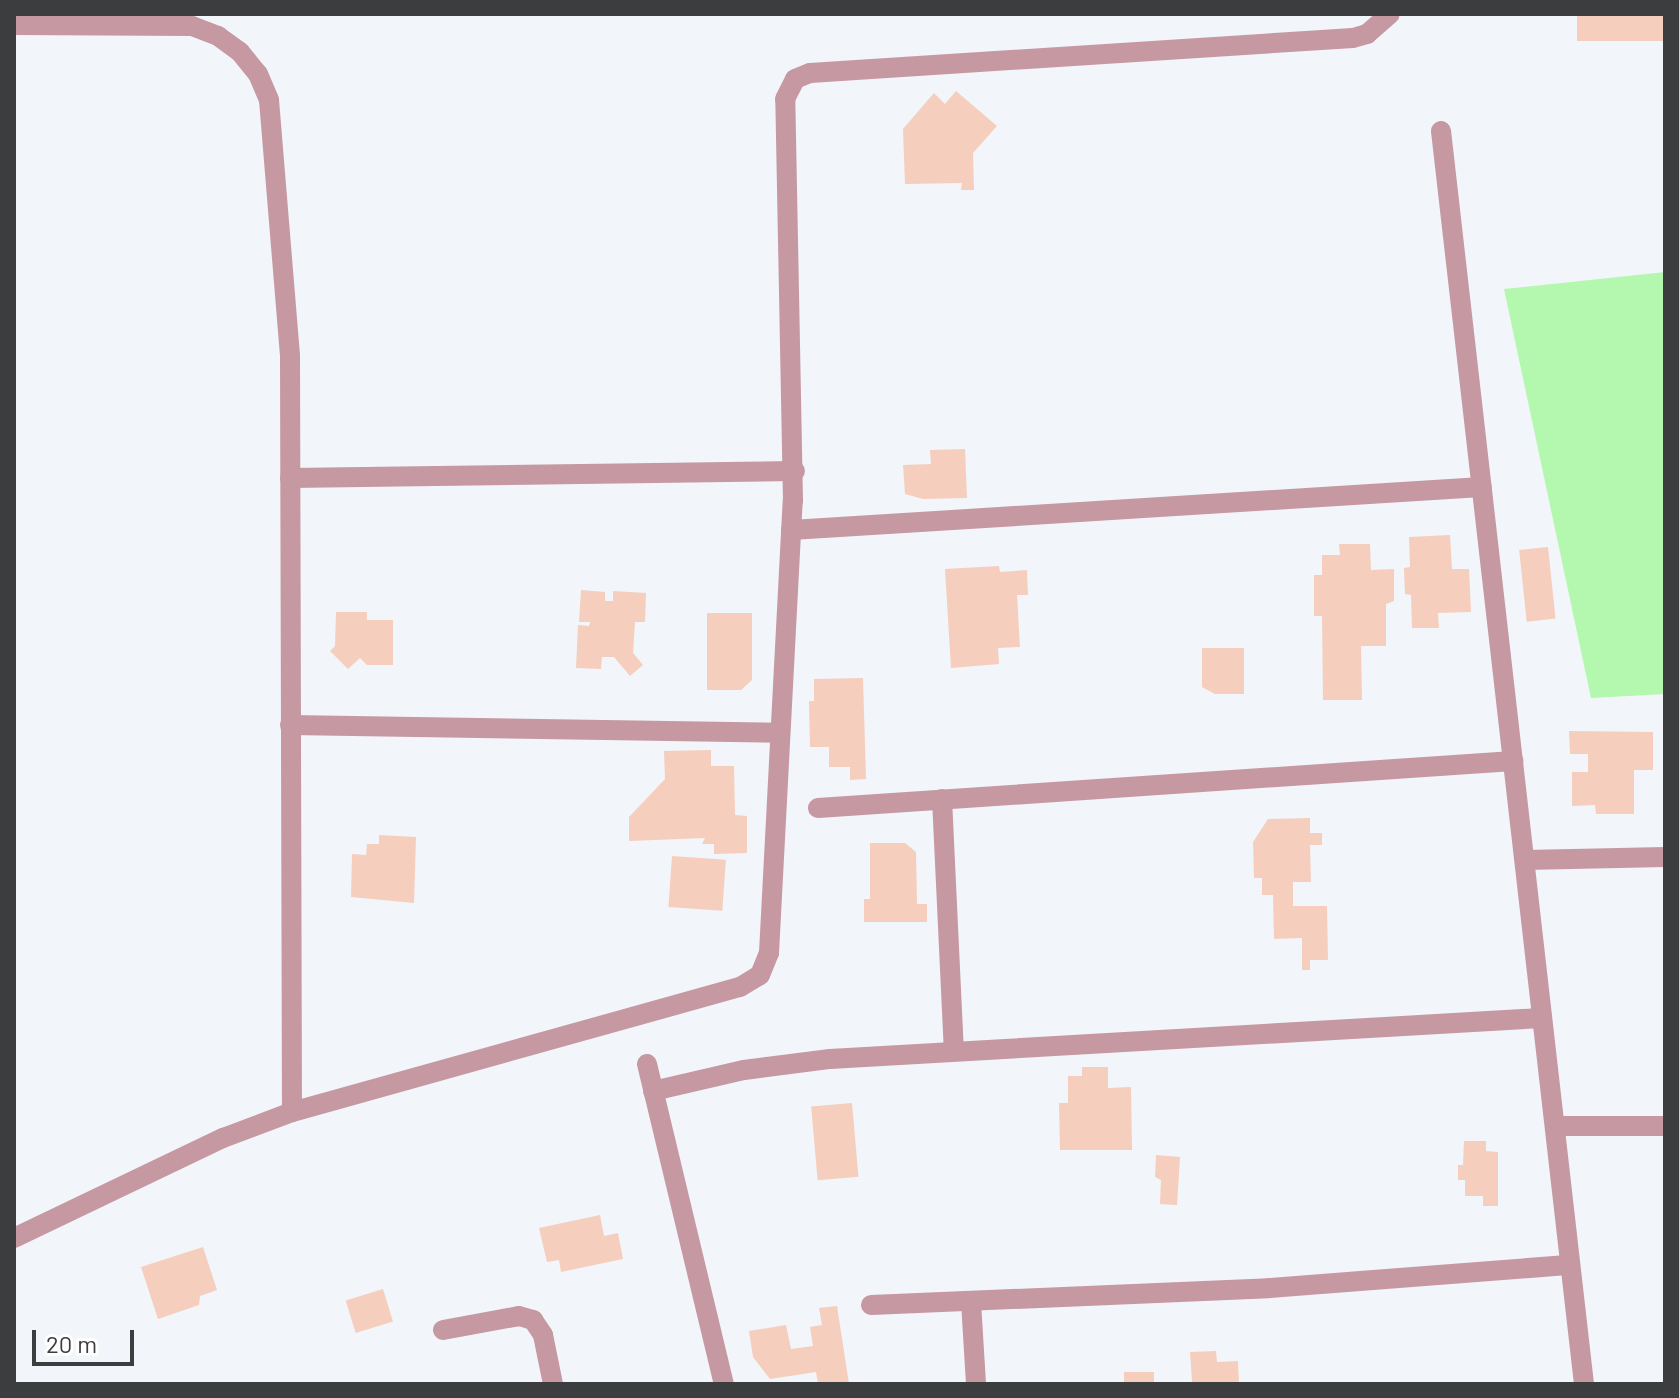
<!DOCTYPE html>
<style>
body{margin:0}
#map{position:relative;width:1679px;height:1398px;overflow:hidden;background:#f2f5f9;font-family:Barlow,sans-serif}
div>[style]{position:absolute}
.green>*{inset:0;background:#b4f8af}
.building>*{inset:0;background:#f5cebd;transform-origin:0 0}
.street>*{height:20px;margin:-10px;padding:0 10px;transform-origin:10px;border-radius:10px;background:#c598a2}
span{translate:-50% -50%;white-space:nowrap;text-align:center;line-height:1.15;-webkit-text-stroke:8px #fff;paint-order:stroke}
.frame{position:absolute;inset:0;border:16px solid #3c3d3f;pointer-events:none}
.scale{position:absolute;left:32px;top:1330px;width:102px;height:36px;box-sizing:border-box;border:4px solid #3c3d3f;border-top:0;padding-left:10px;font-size:24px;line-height:28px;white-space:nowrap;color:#3c3d3f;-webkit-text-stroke:6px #fff;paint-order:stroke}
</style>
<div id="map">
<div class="green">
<i style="clip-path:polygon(1665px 272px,1665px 694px,1591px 698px,1504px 289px)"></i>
</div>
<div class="building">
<i style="left:1577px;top:14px;width:88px;height:27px"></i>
<i style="clip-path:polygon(956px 91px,997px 126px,973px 153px,974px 190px,961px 190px,962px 183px,905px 184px,903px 129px,934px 93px,945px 104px)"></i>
<i style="clip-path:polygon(965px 449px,967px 498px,923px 499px,905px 494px,903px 465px,931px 464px,930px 450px)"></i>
<i style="clip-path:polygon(1450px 535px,1452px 569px,1469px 569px,1471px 612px,1438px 613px,1439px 628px,1412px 628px,1411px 595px,1405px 594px,1404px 568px,1410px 567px,1409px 537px)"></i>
<i style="clip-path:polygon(1339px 544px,1370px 544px,1371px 570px,1394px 569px,1394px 601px,1386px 604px,1386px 646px,1361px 646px,1362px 700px,1323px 700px,1322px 616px,1314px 616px,1314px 575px,1322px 575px,1322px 555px,1340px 555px)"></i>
<i style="left:1548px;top:547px;width:72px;height:29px;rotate:84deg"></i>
<i style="clip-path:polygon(999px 566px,1000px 572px,1027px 570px,1028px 595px,1017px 595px,1020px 647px,998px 648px,999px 664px,951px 668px,945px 569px)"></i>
<i style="clip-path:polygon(581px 590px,605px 592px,605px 601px,613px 601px,613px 591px,646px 593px,645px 622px,635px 622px,633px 653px,643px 665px,630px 676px,614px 657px,602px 657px,601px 669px,576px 668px,578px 625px,589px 626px,590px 622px,579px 622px)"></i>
<i style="clip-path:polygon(336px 612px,367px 612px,367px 620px,393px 620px,393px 665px,367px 665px,360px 658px,348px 669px,330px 651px,335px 646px)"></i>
<i style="clip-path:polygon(707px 613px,752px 613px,752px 680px,741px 690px,707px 690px)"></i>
<i style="clip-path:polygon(1202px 648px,1244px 648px,1244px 694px,1215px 694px,1202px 687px)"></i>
<i style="clip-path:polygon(863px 678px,866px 779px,850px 780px,850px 767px,829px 767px,829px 747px,810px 747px,809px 701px,814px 701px,814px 679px)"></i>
<i style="clip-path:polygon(1569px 731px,1653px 732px,1653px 770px,1634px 770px,1634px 814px,1596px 814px,1595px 805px,1572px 806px,1572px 772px,1588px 772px,1588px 754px,1570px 754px)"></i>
<i style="clip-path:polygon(711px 750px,711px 766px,734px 766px,735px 815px,747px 816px,747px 853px,714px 854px,714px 844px,702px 844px,705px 838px,629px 841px,629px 817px,665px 779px,664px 751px)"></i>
<i style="clip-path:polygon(1310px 818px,1310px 833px,1322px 833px,1322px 845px,1310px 845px,1311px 882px,1293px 882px,1293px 906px,1327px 906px,1328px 960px,1310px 960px,1310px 970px,1302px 970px,1302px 938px,1274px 939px,1273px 895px,1262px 895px,1262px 878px,1254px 878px,1253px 842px,1268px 819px)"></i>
<i style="clip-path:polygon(379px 835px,416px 837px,414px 903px,351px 897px,352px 854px,366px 855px,367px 844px,379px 844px)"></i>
<i style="clip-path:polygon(870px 843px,905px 843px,916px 852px,917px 904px,927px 904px,927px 922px,864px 922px,864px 899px,870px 899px)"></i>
<i style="left:672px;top:856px;width:54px;height:51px;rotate:4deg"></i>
<i style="clip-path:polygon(1082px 1067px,1108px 1067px,1108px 1088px,1131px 1087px,1132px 1150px,1060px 1150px,1059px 1103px,1068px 1103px,1068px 1076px,1082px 1076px)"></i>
<i style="left:852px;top:1103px;width:74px;height:41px;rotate:85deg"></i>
<i style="clip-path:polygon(1464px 1141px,1486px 1141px,1486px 1151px,1498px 1152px,1498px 1206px,1483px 1206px,1483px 1196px,1465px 1196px,1465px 1180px,1458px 1180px,1458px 1165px,1463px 1165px)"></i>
<i style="clip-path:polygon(1156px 1155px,1180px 1157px,1177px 1205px,1160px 1204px,1161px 1180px,1155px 1177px)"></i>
<i style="clip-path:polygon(600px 1215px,604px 1236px,618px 1233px,623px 1259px,561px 1272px,559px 1260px,547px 1262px,539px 1228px)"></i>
<i style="clip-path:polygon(203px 1247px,217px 1290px,200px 1296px,199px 1305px,158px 1319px,141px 1267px)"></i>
<i style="left:383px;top:1289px;width:34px;height:39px;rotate:73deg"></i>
<i style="clip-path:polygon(837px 1306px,849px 1384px,818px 1384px,816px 1372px,770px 1379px,753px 1357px,749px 1331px,786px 1325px,791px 1349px,813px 1346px,810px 1327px,822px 1325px,819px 1308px)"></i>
<i style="clip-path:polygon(1216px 1351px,1217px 1362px,1238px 1361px,1239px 1384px,1192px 1382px,1190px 1352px)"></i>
<i style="left:1124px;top:1372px;width:30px;height:12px"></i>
</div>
<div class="street">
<i style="left:14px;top:25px;width:178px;rotate:0.3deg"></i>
<i style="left:192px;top:26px;width:28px;rotate:21deg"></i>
<i style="left:218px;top:36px;width:27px;rotate:36deg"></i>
<i style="left:240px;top:52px;width:28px;rotate:51deg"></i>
<i style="left:258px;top:74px;width:28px;rotate:67deg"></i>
<i style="left:269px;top:100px;width:257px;rotate:85.3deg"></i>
<i style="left:290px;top:356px;width:756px;rotate:89.85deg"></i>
<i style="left:1441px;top:131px;width:1261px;rotate:83.49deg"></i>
<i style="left:290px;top:478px;width:505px;rotate:-0.79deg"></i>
<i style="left:791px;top:530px;width:692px;rotate:-3.56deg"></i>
<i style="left:290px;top:725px;width:490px;rotate:0.9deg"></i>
<i style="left:942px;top:799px;width:252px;rotate:87.3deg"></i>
<i style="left:818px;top:808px;width:697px;rotate:-3.87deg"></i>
<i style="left:1525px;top:860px;width:140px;rotate:-1.2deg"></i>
<i style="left:647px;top:1064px;width:329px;rotate:76.5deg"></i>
<i style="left:653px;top:1091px;width:93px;rotate:-13deg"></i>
<i style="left:744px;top:1070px;width:87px;rotate:-7.3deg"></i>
<i style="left:830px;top:1059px;width:713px;rotate:-3.3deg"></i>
<i style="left:1555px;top:1126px;width:110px"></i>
<i style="left:14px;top:1238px;width:232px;rotate:-25.6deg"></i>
<i style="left:223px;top:1138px;width:74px;rotate:-20.6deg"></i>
<i style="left:292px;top:1112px;width:465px;rotate:-15.6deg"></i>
<i style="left:740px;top:987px;width:23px;rotate:-31deg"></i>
<i style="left:760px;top:975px;width:24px;rotate:-68deg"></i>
<i style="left:769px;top:953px;width:453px;rotate:-87deg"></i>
<i style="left:793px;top:501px;width:402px;rotate:-91.1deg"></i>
<i style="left:785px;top:99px;width:22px;rotate:-63deg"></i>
<i style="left:795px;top:79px;width:16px;rotate:-22deg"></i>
<i style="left:810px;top:73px;width:544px;rotate:-3.69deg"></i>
<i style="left:1353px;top:38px;width:15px;rotate:-16deg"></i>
<i style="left:1367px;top:34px;width:30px;rotate:-41deg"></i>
<i style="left:971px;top:1302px;width:82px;rotate:86.5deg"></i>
<i style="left:871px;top:1305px;width:398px;rotate:-2.4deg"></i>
<i style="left:1269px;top:1288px;width:302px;rotate:-4.4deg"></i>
<i style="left:443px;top:1330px;width:77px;rotate:-10.4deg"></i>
<i style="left:519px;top:1316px;width:15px;rotate:16deg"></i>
<i style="left:533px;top:1320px;width:18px;rotate:56deg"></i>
<i style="left:543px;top:1335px;width:50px;rotate:78.5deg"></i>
</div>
<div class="frame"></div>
<div class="scale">20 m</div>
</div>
